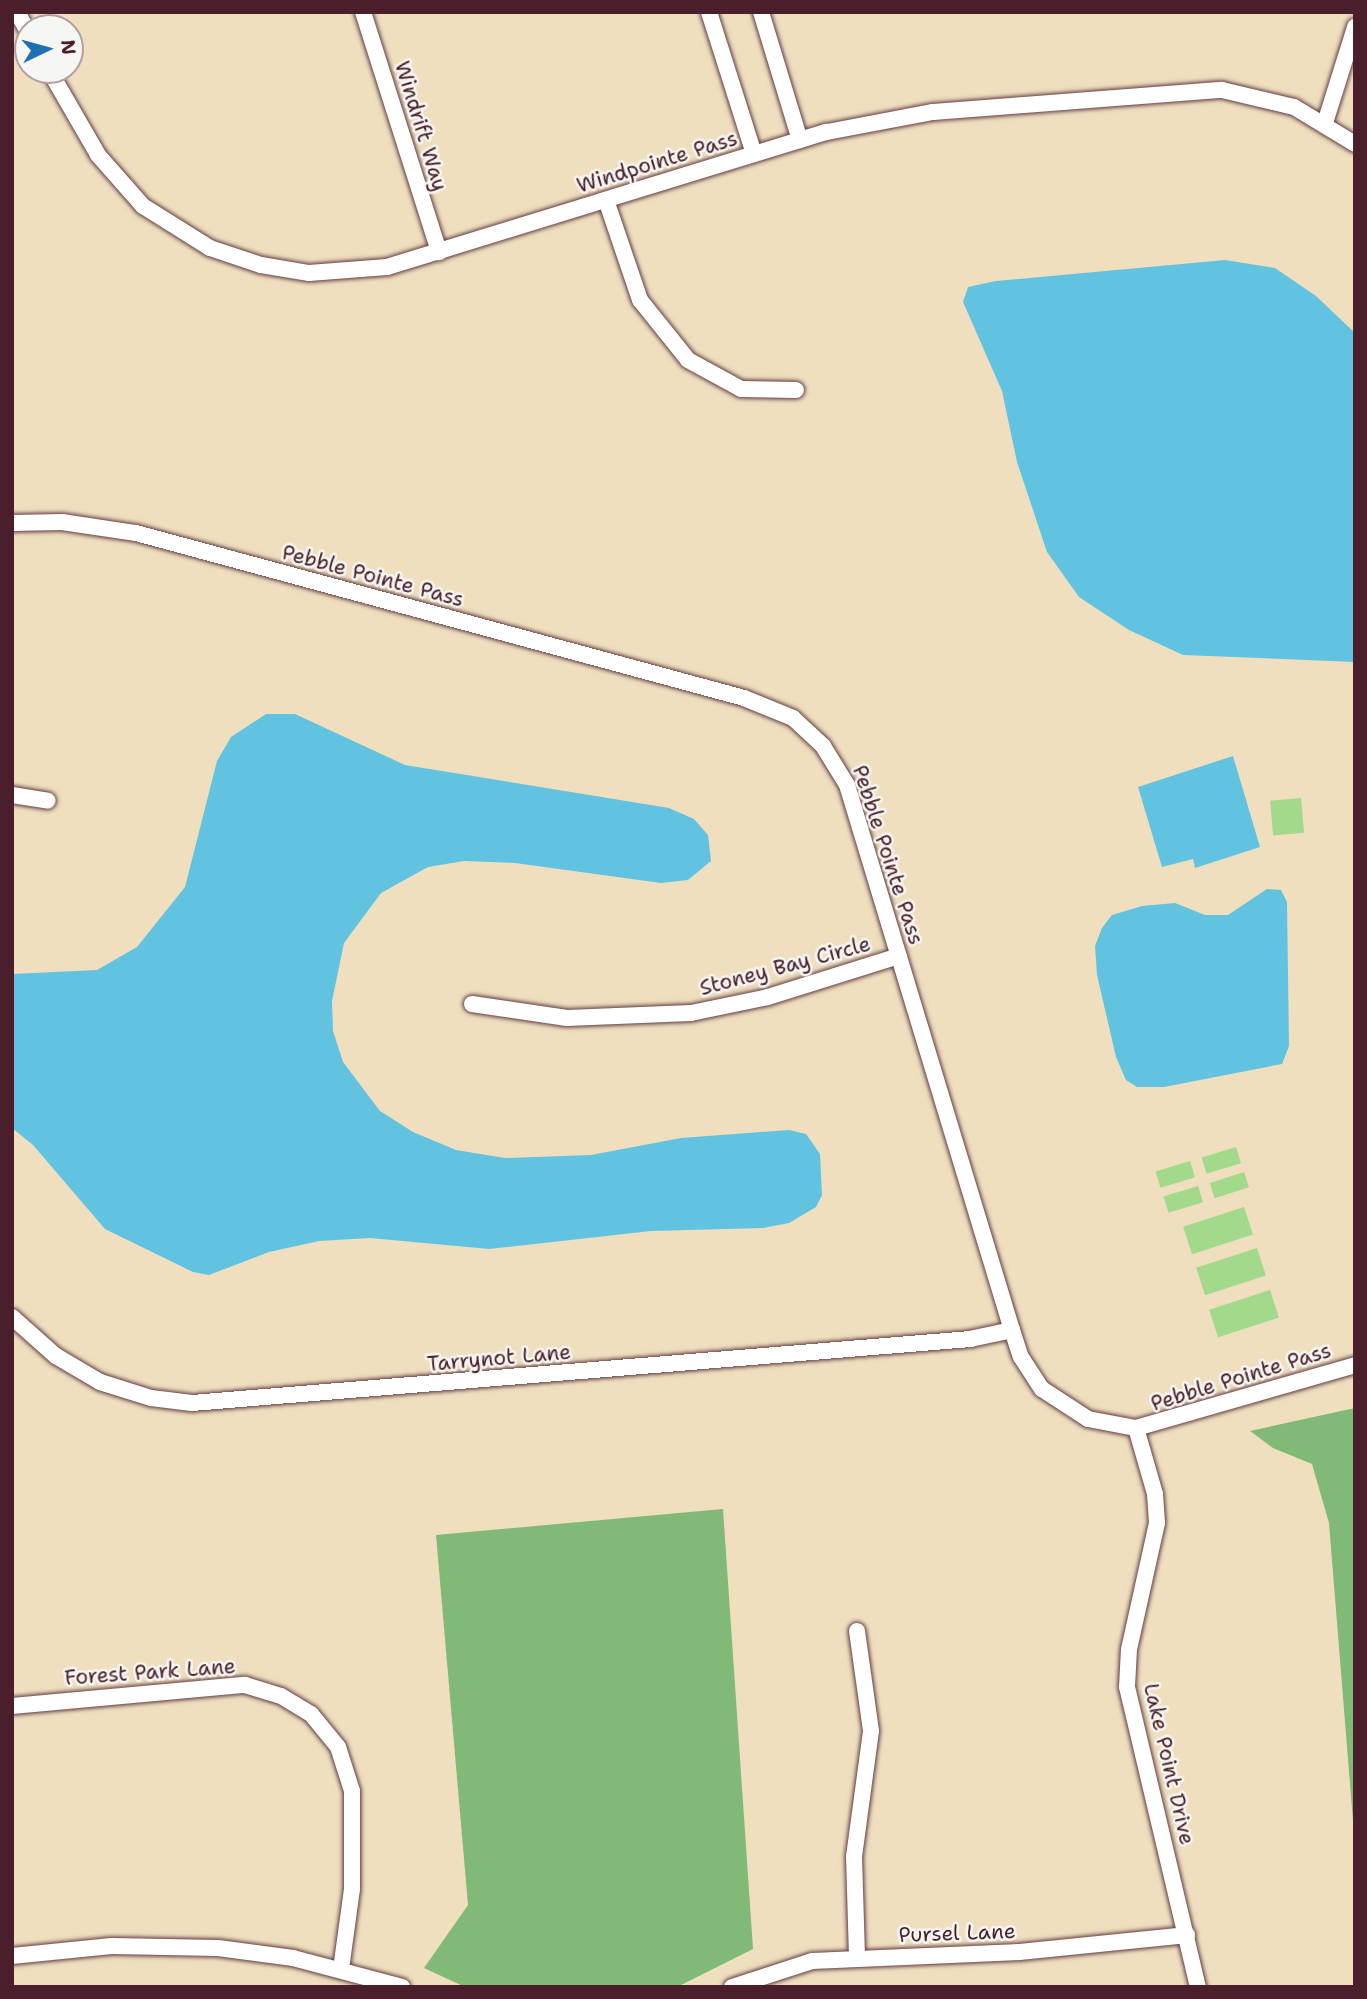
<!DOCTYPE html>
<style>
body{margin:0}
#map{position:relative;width:1367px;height:1999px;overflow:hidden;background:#efdfbf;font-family:"Shantell Sans",sans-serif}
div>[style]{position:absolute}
.green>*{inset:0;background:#a2d98a;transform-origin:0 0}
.forest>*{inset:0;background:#81b976}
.water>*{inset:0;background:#61c3df}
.roads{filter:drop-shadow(0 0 2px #633c41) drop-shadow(0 0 2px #633c41)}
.street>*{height:16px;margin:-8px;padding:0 8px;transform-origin:8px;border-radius:8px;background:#fff}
span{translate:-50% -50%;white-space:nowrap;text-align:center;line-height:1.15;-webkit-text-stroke:5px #f6f6f2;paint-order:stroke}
.street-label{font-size:21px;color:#4a1f2b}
.frame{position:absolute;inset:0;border:14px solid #4a1f2b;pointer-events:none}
.north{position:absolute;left:14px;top:14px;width:70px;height:70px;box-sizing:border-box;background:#f6f6f2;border:2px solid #b1a0a2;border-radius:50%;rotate:85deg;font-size:19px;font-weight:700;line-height:28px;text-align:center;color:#4a1f2b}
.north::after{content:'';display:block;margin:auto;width:24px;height:32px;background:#1f6fb2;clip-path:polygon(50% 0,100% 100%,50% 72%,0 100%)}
</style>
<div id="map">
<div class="green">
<i style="left:1301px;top:798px;width:35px;height:31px;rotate:85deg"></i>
<i style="left:1236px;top:1147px;width:17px;height:36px;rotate:73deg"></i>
<i style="left:1190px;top:1161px;width:17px;height:36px;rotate:73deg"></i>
<i style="left:1244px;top:1172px;width:16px;height:36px;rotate:72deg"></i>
<i style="left:1198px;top:1186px;width:17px;height:36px;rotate:73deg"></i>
<i style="left:1244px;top:1207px;width:29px;height:64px;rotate:72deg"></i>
<i style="left:1257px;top:1248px;width:29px;height:64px;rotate:72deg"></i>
<i style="left:1270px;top:1290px;width:29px;height:64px;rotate:72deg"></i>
</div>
<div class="forest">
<i style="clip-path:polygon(1355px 1408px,1355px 1846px,1329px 1523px,1312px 1464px,1273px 1448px,1250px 1431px)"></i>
<i style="clip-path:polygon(723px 1509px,753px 1949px,677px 1987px,465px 1987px,424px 1968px,468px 1905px,436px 1535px)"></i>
</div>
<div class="water">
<i style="clip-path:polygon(1225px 260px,1275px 268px,1316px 296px,1355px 333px,1355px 662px,1183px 655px,1129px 630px,1079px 597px,1047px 552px,1017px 462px,1002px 391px,963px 302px,968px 287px,996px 281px)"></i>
<i style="clip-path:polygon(266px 714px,295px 714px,405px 765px,669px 808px,694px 819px,708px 835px,711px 861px,688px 880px,661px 883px,515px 863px,464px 861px,428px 867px,381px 893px,344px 943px,332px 1001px,333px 1031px,343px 1062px,380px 1111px,413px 1132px,456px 1150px,505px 1158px,591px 1155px,681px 1138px,789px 1130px,806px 1134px,820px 1154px,822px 1195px,816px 1207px,789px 1223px,763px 1228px,651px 1231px,489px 1249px,370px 1238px,319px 1241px,269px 1252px,209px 1275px,193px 1272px,105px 1229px,33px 1145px,12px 1128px,12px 974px,97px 970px,137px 947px,185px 887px,217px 761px,231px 737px)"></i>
<i style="clip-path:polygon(1233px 756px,1260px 847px,1195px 868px,1193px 859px,1162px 867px,1138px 787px)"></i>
<i style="clip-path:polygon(1267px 889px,1281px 890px,1287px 902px,1289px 1046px,1282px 1064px,1164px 1087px,1137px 1087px,1126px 1080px,1116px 1057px,1097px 975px,1095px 946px,1102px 928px,1112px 915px,1142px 906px,1175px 903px,1205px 915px,1228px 915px)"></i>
</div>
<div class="roads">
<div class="street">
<i style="left:17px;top:12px;width:23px;rotate:61deg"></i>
<i style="left:363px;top:12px;width:252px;rotate:72.4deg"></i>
<i style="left:709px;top:12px;width:149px;rotate:72.4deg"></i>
<i style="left:761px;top:12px;width:134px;rotate:73.1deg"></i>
<i style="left:49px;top:70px;width:98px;rotate:60deg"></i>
<i style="left:98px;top:155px;width:68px;rotate:48.6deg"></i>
<i style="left:143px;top:206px;width:79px;rotate:32.1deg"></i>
<i style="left:210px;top:248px;width:54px;rotate:18.4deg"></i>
<i style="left:261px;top:265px;width:49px;rotate:9.5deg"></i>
<i style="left:309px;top:273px;width:78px;rotate:-4.4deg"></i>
<i style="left:387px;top:267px;width:460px;rotate:-17.1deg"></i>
<i style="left:827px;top:132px;width:108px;rotate:-10.7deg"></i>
<i style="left:933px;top:112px;width:290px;rotate:-4.4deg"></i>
<i style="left:1222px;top:90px;width:74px;rotate:13.3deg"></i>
<i style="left:1294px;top:107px;width:71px;rotate:31.2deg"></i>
<i style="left:1325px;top:123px;width:101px;rotate:-72.6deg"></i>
<i style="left:606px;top:200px;width:106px;rotate:71.2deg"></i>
<i style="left:640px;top:300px;width:77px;rotate:51.3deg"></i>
<i style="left:688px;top:360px;width:60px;rotate:28.7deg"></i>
<i style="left:741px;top:389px;width:55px;rotate:1deg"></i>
<i style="left:12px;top:523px;width:50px;rotate:-1.1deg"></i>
<i style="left:62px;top:522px;width:75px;rotate:8.5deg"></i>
<i style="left:136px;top:533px;width:630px;rotate:15.18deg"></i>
<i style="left:744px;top:698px;width:53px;rotate:22.2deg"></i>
<i style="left:793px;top:718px;width:41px;rotate:43deg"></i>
<i style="left:823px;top:746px;width:46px;rotate:58.4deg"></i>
<i style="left:847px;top:785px;width:569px;rotate:73.16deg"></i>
<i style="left:1012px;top:1330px;width:28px;rotate:72deg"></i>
<i style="left:1021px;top:1357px;width:38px;rotate:57deg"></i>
<i style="left:1042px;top:1389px;width:55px;rotate:33.1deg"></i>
<i style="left:1088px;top:1419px;width:49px;rotate:10.6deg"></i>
<i style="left:1136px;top:1428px;width:228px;rotate:-16deg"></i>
<i style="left:12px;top:795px;width:36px;rotate:9deg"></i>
<i style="left:472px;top:1004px;width:96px;rotate:8.4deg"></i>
<i style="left:567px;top:1018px;width:124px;rotate:-2.3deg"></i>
<i style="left:691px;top:1013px;width:79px;rotate:-11.7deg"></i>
<i style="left:768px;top:997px;width:137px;rotate:-17.4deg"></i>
<i style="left:12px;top:1317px;width:59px;rotate:41.6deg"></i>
<i style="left:56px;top:1356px;width:51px;rotate:30.6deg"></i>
<i style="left:100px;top:1382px;width:53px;rotate:17.4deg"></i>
<i style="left:151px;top:1398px;width:41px;rotate:7deg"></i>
<i style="left:192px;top:1403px;width:781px;rotate:-4.7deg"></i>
<i style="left:970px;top:1339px;width:43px;rotate:-12.1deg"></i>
<i style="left:1136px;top:1428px;width:69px;rotate:73.9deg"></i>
<i style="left:1155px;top:1494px;width:29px;rotate:86deg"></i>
<i style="left:1157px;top:1523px;width:129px;rotate:102.5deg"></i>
<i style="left:1129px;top:1649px;width:38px;rotate:93deg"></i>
<i style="left:1127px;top:1687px;width:308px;rotate:76.7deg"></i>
<i style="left:857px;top:1631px;width:101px;rotate:82deg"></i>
<i style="left:871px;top:1731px;width:126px;rotate:97.7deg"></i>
<i style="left:854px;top:1856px;width:101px;rotate:88.3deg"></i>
<i style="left:12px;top:1706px;width:234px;rotate:-5.2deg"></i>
<i style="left:245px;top:1685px;width:38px;rotate:17deg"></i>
<i style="left:281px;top:1696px;width:35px;rotate:31deg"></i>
<i style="left:311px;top:1714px;width:43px;rotate:50.7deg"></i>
<i style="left:338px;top:1747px;width:46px;rotate:72.3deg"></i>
<i style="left:352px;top:1791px;width:98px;rotate:90deg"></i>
<i style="left:352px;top:1889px;width:81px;rotate:97.8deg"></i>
<i style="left:12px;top:1956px;width:100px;rotate:-5.7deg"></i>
<i style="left:112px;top:1946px;width:106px;rotate:1.1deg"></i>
<i style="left:218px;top:1948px;width:76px;rotate:7.6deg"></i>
<i style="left:293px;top:1958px;width:113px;rotate:14.9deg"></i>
<i style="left:732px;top:1987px;width:84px;rotate:-18deg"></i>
<i style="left:812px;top:1961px;width:208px;rotate:-2.5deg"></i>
<i style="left:1020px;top:1952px;width:168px;rotate:-5.8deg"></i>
</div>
</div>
<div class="street-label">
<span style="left:421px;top:126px;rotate:73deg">Windrift Way</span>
<span style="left:657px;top:162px;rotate:-17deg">Windpointe Pass</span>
<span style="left:373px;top:576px;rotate:15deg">Pebble Pointe Pass</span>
<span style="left:888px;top:855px;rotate:72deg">Pebble Pointe Pass</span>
<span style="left:785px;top:966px;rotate:-15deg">Stoney Bay Circle</span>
<span style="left:499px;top:1358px;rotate:-5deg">Tarrynot Lane</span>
<span style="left:1241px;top:1377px;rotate:-17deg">Pebble Pointe Pass</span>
<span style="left:150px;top:1672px;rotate:-4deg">Forest Park Lane</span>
<span style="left:1169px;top:1764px;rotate:77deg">Lake Point Drive</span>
<span style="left:957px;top:1933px;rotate:-2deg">Pursel Lane</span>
</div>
<div class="frame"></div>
<div class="north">N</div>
</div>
